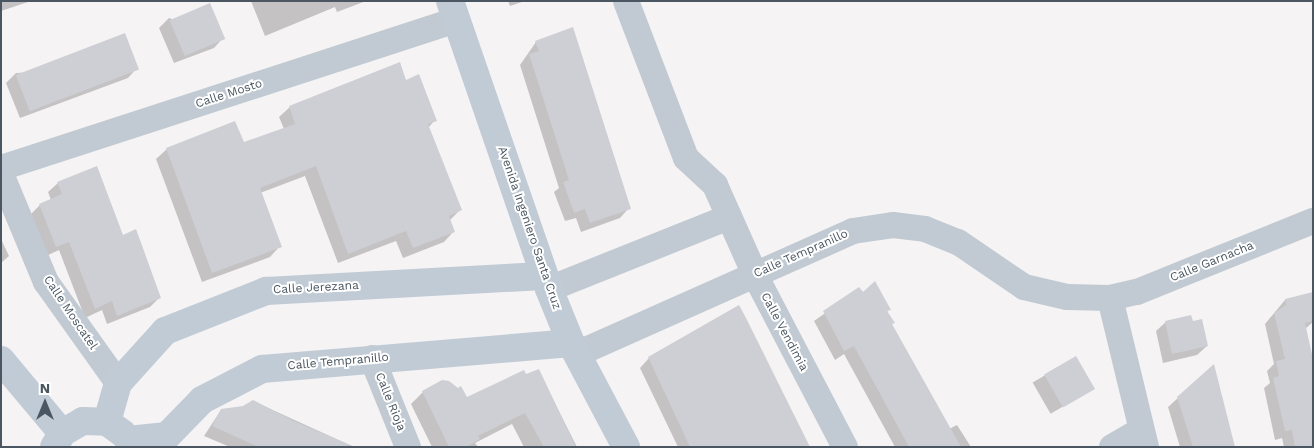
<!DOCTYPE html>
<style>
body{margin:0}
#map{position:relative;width:1314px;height:448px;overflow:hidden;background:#f5f3f3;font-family:"Work Sans",sans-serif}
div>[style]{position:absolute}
.shadow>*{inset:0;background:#0003;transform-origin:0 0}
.building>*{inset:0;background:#cdcfd5;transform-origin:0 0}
.street>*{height:26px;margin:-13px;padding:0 13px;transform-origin:13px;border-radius:13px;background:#c1cad2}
.secondary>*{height:28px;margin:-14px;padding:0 14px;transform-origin:14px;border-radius:14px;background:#c1cbd6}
span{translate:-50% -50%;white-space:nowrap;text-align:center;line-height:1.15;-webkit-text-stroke:4px #fff;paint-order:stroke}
.street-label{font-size:12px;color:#4a5661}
.frame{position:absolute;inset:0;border:2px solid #4a5661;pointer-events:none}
.north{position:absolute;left:20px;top:378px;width:50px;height:50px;-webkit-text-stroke:4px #fff;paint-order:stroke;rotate:0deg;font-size:14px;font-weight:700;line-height:20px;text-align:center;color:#4a5661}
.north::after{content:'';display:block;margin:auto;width:18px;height:22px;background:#4a5661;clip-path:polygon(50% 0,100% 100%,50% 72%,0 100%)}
</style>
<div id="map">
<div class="shadow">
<i style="clip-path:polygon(1px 1px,31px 1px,1px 11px)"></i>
<i style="clip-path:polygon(251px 1px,366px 1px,337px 12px,335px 7px,265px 36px)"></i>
<i style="clip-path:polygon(508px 1px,525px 1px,510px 6px)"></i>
<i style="clip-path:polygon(169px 18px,223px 38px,214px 48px,174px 63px,159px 28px)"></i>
<i style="clip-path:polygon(536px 42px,629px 208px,620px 218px,581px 232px,576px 218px,565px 221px,554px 192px,559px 188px,520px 65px)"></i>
<i style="clip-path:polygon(137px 68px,128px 78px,20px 118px,6px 83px,16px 73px)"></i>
<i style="clip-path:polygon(405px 81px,435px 120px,428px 128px,461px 209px,450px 220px,454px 231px,444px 242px,403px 258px,396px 241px,338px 263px,305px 176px,260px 193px,280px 246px,270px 257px,202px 282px,156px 159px,167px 149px,243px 144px,284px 129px,279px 117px,290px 107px)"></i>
<i style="clip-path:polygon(58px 183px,123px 236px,160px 297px,150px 307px,107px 324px,102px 310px,85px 318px,59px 250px,46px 256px,30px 215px,40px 205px,51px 200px,48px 192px)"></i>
<i style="clip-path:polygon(1px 239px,9px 256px,1px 263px)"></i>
<i style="clip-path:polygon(859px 289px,889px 309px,887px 312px,891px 325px,949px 429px,957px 425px,971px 447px,895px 447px,844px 354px,835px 360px,814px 321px)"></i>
<i style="clip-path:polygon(1285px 300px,1313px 306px,1313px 322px,1305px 329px,1313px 447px,1284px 447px,1282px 438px,1275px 440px,1264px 388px,1270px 383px,1267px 371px,1274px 364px,1265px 324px)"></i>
<i style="clip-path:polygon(1166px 322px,1207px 346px,1197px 355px,1163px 363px,1156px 331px)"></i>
<i style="clip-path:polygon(649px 358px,808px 447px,678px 447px,640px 368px)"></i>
<i style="left:1075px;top:358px;width:36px;height:49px;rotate:60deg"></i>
<i style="clip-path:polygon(538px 370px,577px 447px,524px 447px,512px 424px,475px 443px,478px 447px,432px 447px,411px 404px,423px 392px,466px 399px)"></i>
<i style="clip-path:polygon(1178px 398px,1234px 447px,1180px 447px,1168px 407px)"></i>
<i style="clip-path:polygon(253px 401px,354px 447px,230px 447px,204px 436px,221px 410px,243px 407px)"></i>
</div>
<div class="building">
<i style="left:210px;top:3px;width:39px;height:44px;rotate:67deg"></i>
<i style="clip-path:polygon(573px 27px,631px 209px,590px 223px,585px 209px,574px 213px,563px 182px,569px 180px,529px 54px,539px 51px,535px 41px)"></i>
<i style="left:125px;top:33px;width:39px;height:117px;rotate:69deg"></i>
<i style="clip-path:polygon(400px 62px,406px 80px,419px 74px,437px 121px,428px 124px,462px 210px,449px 216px,455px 232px,413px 248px,406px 231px,348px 254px,316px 166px,260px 188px,282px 247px,212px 273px,166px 148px,235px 121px,244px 142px,295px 124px,289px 106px)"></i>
<i style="clip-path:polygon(97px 166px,123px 235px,136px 229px,161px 298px,117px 316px,112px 301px,95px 309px,69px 242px,56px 247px,39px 204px,62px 194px,57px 182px)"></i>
<i style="clip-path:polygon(875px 281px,891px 310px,887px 311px,895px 323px,892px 324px,961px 447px,909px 447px,854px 346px,844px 351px,823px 311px,859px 287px,863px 292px)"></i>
<i style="clip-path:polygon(1313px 292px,1313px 321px,1305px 323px,1313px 359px,1313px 447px,1295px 447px,1292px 430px,1285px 431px,1273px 378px,1279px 376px,1276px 361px,1285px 359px,1274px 313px,1286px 305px,1285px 299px)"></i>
<i style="clip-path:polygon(739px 305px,746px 318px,810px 447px,690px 447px,648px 357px)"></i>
<i style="clip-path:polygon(1191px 315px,1193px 321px,1202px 319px,1208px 346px,1172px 354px,1165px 321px)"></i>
<i style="left:1076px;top:356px;width:38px;height:37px;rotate:60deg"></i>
<i style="clip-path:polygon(1214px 364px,1235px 447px,1193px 447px,1177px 397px)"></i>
<i style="clip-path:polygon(539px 369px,576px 447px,544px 447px,525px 413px,478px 436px,480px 439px,466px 447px,449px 447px,422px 391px,442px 380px,449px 381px,458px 388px,461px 386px,467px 397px,524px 370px,526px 374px)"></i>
<i style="clip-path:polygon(253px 400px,294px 421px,355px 447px,259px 447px,212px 426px,221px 409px,243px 406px)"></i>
</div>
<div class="street">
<i style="left:626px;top:1px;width:168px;rotate:69.1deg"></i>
<i style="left:686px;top:158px;width:40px;rotate:43deg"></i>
<i style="left:715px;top:185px;width:98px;rotate:66deg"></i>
<i style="left:755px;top:275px;width:194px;rotate:62.4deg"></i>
<i style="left:1px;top:168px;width:479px;rotate:-18deg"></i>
<i style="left:1px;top:174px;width:117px;rotate:67.4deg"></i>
<i style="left:46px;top:282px;width:124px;rotate:54.5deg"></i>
<i style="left:549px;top:289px;width:194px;rotate:-21.8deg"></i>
<i style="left:1110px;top:298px;width:153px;rotate:76.4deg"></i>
<i style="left:577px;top:354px;width:302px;rotate:-24deg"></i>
<i style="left:853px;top:231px;width:40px;rotate:-8.5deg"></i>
<i style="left:893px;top:225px;width:32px;rotate:7deg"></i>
<i style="left:925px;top:229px;width:35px;rotate:22deg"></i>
<i style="left:958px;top:242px;width:80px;rotate:34.3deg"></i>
<i style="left:1024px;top:287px;width:44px;rotate:13.1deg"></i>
<i style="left:1067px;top:297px;width:43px;rotate:1.3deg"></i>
<i style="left:1110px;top:298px;width:28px;rotate:-13deg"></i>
<i style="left:1137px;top:292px;width:190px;rotate:-22deg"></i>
<i style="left:372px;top:358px;width:96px;rotate:68deg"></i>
<i style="left:1112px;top:447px;width:34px;rotate:-30deg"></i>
</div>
<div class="secondary">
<i style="left:450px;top:1px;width:305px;rotate:71deg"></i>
<i style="left:549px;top:289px;width:58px;rotate:67.8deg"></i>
<i style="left:571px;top:343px;width:118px;rotate:62.1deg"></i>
<i style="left:1px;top:360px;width:95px;rotate:50.1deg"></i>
<i style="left:107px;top:422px;width:41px;rotate:-74.2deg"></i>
<i style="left:118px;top:383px;width:70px;rotate:-47.9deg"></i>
<i style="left:165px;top:331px;width:109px;rotate:-21.6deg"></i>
<i style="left:266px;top:291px;width:278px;rotate:-3.1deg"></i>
<i style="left:128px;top:440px;width:39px;rotate:-6deg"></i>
<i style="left:167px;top:436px;width:50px;rotate:-45.8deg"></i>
<i style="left:202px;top:400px;width:68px;rotate:-27.3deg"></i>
<i style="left:262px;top:369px;width:310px;rotate:-4.8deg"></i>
<i style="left:54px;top:447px;width:16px;rotate:-60deg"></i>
<i style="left:62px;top:433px;width:24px;rotate:-30deg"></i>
<i style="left:83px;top:421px;width:24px;rotate:2deg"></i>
<i style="left:107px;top:422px;width:19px;rotate:36deg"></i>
</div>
<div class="street-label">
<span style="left:229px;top:94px;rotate:-18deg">Calle Mosto</span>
<span style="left:529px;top:228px;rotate:71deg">Avenida Ingeniero Santa Cruz</span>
<span style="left:801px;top:254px;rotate:-24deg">Calle Tempranillo</span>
<span style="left:1212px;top:262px;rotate:-22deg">Calle Garnacha</span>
<span style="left:316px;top:288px;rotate:-3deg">Calle Jerezana</span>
<span style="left:70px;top:313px;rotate:56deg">Calle Moscatel</span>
<span style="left:784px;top:332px;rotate:62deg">Calle Vendimia</span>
<span style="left:338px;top:362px;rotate:-5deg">Calle Tempranillo</span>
<span style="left:390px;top:402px;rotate:68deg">Calle Rioja</span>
</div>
<div class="frame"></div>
<div class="north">N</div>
</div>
